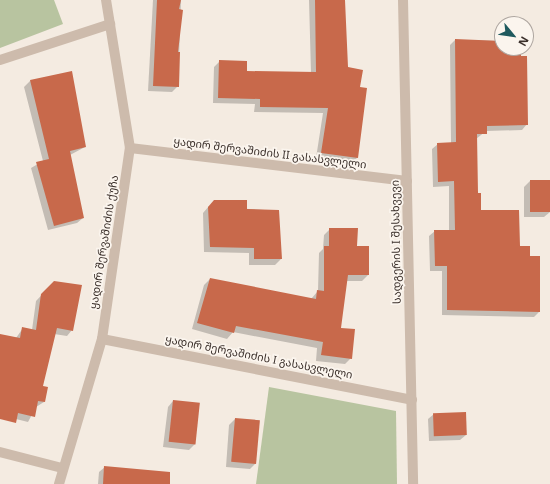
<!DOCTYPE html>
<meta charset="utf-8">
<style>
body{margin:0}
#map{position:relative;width:550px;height:484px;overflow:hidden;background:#f4ebe1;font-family:"Noto Sans","Noto Sans Georgian",sans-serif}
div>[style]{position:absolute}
.green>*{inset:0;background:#b8c4a0}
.shadow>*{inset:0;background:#0003}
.building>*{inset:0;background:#c8694b;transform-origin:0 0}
.minor>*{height:10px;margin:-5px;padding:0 5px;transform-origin:5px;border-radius:5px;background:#cdbbac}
span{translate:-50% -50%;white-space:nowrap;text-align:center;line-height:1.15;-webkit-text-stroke:3.5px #fbf5ee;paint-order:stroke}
.street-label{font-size:11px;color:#3b302b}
.north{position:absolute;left:494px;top:16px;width:40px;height:40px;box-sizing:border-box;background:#fbf5ee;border:1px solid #aea6a0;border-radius:50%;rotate:119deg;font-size:11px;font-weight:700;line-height:16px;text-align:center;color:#3b302b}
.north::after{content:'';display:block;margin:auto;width:14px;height:18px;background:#1f5a5e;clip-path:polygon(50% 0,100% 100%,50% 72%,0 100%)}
</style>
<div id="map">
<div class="green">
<i style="clip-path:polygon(0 0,54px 0,63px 24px,0 48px)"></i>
<i style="clip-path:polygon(269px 387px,396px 411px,397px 484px,256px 484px)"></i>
</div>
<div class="shadow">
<i style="clip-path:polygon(153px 0,181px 0,178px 86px,172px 92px,148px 91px)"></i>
<i style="clip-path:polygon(309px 0,344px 0,347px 68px,359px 88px,357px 158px,351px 163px,316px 158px,323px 113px,254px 112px,255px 104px,213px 103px,214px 67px,220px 61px,246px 72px,311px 73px)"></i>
<i style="clip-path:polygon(455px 40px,502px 41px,502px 48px,520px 48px,527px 124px,522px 130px,486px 131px,476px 139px,477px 194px,480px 211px,529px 258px,539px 312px,534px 317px,442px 315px,442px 271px,430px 271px,429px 236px,435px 231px,449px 231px,449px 186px,433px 187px,432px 149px,438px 144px,451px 143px,450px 45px)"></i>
<i style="clip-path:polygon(71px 72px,85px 147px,70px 155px,83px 218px,77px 223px,48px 230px,31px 168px,43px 161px,24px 87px,30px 81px)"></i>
<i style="clip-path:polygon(530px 181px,550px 181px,550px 212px,544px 217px,524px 217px,524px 187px)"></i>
<i style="clip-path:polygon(209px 206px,278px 211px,281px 259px,275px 265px,249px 265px,249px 253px,204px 252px,203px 213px)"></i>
<i style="clip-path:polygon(330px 229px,356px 246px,368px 275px,362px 281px,346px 281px,340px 329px,351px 358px,345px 364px,316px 361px,317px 348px,233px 332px,227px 339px,192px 329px,204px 285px,210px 279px,311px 299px,318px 291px,319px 253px,323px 249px,324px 235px)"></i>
<i style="clip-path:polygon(54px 282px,72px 330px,67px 336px,54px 334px,42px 387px,44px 402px,36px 407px,28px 422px,0 415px,0 335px,16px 338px,23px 328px,32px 330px,36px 301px)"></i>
<i style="clip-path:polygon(173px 401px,195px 444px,189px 450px,163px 447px,168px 407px)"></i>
<i style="clip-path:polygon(434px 414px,466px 435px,460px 440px,429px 441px,428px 419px)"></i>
<i style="clip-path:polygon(235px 419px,256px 463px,250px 469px,226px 467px,229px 425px)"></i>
<i style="clip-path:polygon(105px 467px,139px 484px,98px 484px,99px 472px)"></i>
</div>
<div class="building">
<i style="clip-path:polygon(157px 0,181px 0,179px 9px,183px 10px,178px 52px,180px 52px,179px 87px,153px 86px)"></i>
<i style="clip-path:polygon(315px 0,345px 0,348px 67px,363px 70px,360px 87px,367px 88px,358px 158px,321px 153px,328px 108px,260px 107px,260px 99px,218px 98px,219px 60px,247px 61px,247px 71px,316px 72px)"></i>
<i style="clip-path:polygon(455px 39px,502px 41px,502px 48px,521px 48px,521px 56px,527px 56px,528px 125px,487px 126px,487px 134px,477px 134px,478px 193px,481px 193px,481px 210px,519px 210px,520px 246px,530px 246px,530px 256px,540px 256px,540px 312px,447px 310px,447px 266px,435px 266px,434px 230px,455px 230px,454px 181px,438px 182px,437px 143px,456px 142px)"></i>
<i style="clip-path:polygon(72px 71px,86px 147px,70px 151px,84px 218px,54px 226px,36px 162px,49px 159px,30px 80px)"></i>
<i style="left:530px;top:180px;width:20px;height:32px"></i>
<i style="clip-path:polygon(214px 200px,247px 200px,247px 209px,279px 210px,282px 259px,254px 259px,254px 248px,210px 247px,208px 207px)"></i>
<i style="clip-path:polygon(329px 228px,358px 228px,357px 246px,369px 246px,369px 275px,348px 275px,341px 328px,355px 329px,352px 359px,321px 355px,323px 342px,236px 326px,234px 333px,197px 323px,210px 278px,316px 299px,317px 290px,324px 291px,324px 246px,329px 246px)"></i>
<i style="clip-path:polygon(54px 281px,82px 285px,73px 331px,57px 328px,43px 386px,48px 387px,45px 402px,38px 401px,35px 417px,18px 413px,16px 423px,0 419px,0 334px,20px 338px,22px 327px,36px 330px,41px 294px)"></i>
<i style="left:173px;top:400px;width:27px;height:42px;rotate:6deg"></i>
<i style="left:466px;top:412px;width:23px;height:33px;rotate:88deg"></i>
<i style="left:235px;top:418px;width:25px;height:44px;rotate:5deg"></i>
<i style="clip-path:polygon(104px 466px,170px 472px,170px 484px,103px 484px)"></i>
</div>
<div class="minor">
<i style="left:403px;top:0;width:484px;rotate:88.8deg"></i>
<i style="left:0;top:60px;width:116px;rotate:-18.1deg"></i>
<i style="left:130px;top:148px;width:279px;rotate:6.8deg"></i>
<i style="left:102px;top:339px;width:316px;rotate:11.1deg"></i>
<i style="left:0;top:452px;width:64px;rotate:14.5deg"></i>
<i style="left:59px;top:484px;width:151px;rotate:-73.5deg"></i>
<i style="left:102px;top:339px;width:193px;rotate:-81.7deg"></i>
<i style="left:130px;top:148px;width:150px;rotate:-99.2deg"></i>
</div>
<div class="street-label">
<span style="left:270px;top:153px;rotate:7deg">ყადირ შერვაშიძის II გასასვლელი</span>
<span style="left:104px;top:242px;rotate:-81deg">ყადირ შერვაშიძის ქუჩა</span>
<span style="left:396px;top:242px;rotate:-91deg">სადგერის I შესახვევი</span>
<span style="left:259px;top:357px;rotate:11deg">ყადირ შერვაშიძის I გასასვლელი</span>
</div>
<div class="north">N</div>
</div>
